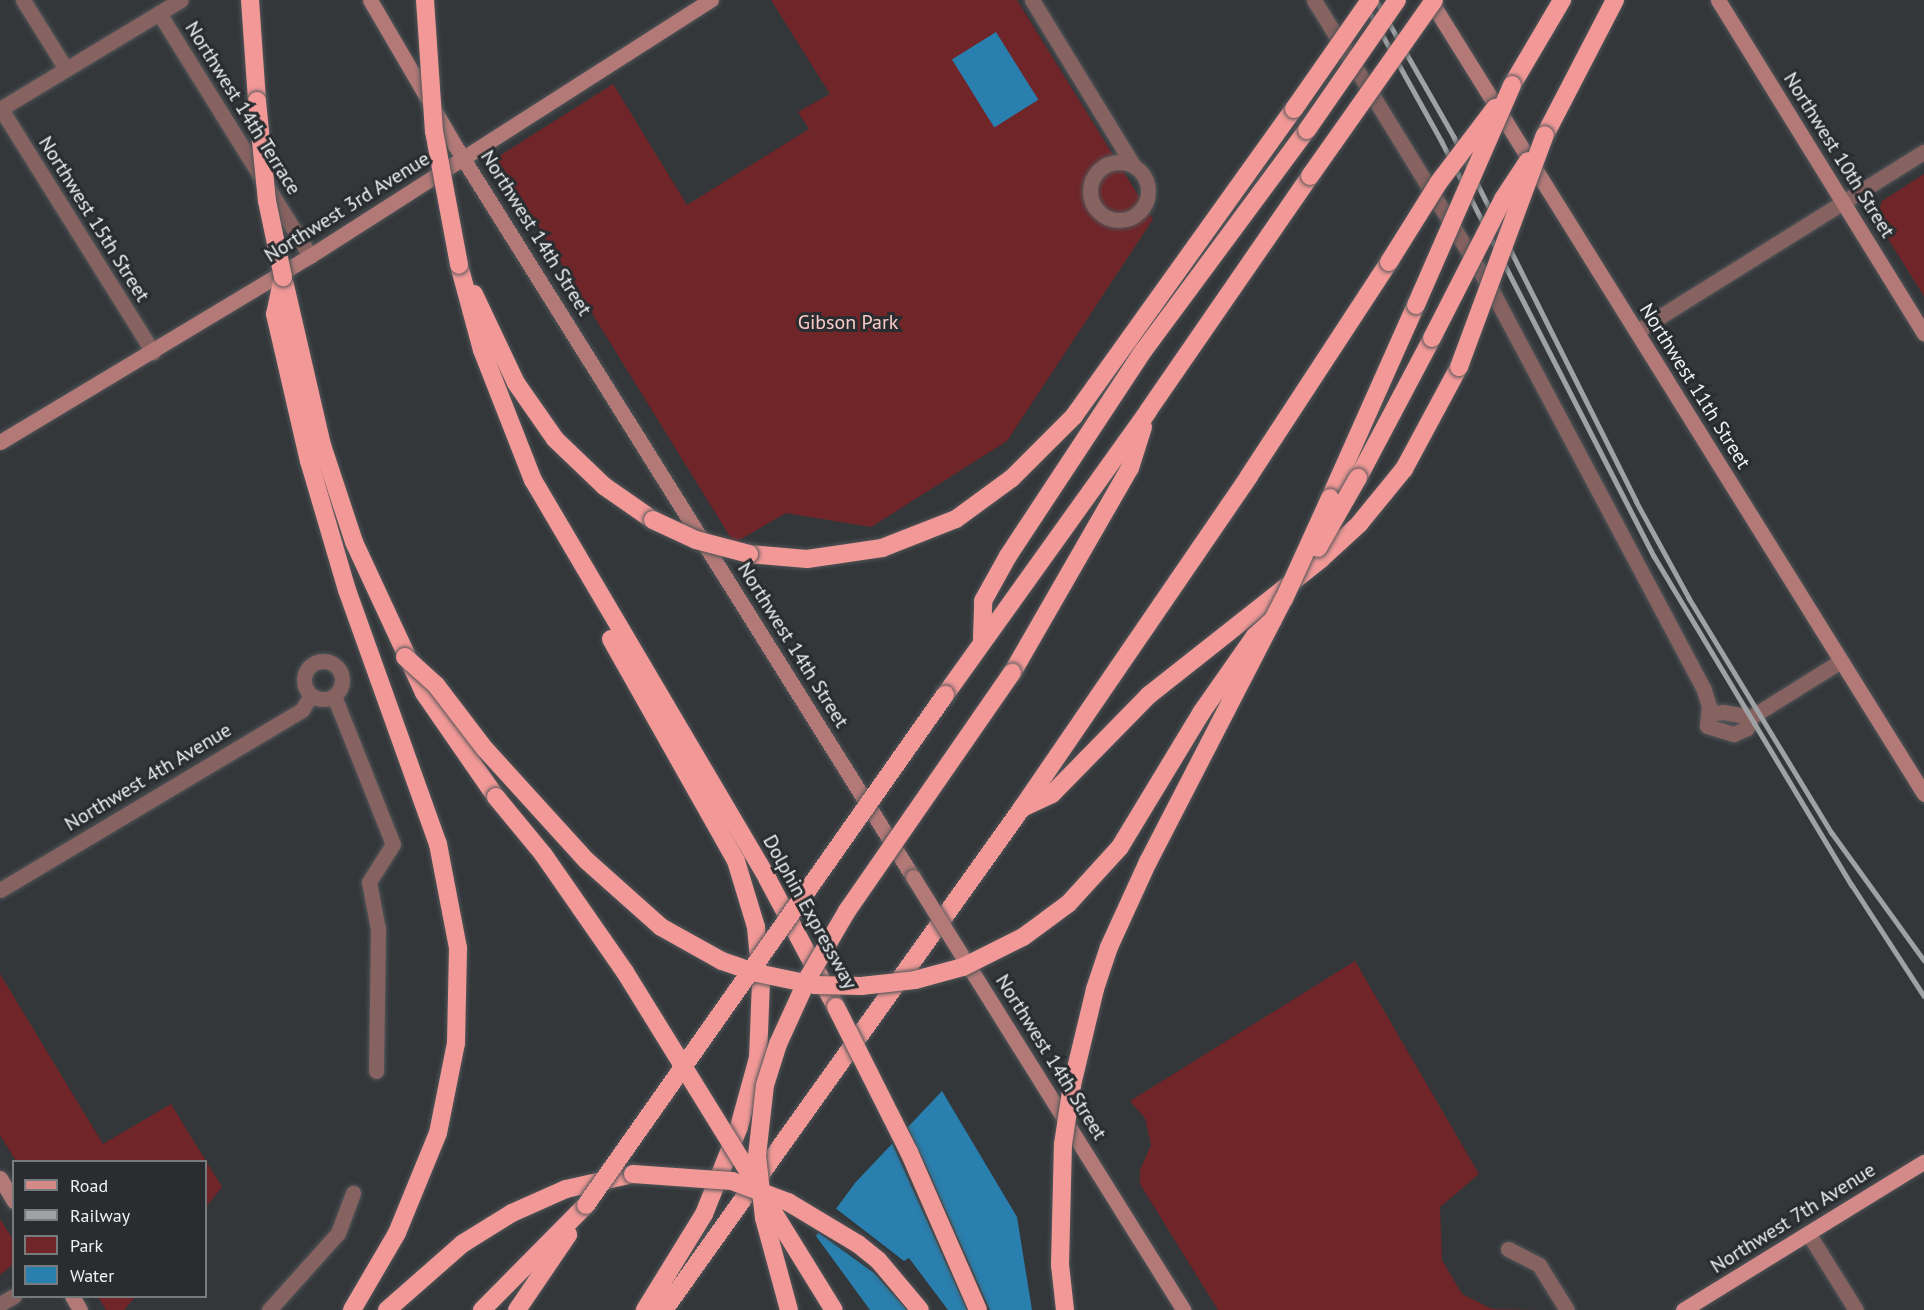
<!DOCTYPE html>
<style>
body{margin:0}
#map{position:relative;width:1924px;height:1310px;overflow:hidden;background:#33373a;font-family:"PT Sans",sans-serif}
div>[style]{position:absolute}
.green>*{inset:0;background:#702529}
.water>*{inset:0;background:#297fae;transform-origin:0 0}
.pier>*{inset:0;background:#33373a}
.roads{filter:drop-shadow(0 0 2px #515558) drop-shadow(0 0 2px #515558)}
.street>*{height:15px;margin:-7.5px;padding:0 7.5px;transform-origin:7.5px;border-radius:7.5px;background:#866260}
.street>.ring{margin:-7.5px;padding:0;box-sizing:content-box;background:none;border:15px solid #866260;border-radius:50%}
.secondary>*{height:15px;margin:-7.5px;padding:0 7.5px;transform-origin:7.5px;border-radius:7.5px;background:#b27977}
.primary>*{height:15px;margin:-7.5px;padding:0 7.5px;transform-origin:7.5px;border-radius:7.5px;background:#d48a88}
.highway>*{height:18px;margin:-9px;padding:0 9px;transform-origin:9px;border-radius:9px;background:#f29997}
.rail>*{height:4.5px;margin:-2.25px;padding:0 2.25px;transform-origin:2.25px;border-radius:2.25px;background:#9ea2a4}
.bridges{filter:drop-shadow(0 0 2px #515558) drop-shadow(0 0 2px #515558)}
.secondary-bridge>*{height:15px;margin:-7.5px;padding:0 7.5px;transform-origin:7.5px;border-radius:7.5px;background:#b27977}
.highway-bridge>*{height:18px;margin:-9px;padding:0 9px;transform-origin:9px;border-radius:9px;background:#f29997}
span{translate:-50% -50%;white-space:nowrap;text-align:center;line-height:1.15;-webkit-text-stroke:6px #292d30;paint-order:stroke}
.street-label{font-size:20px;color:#eef1f3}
.park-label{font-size:20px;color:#fbcbc9}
.legend{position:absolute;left:12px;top:1160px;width:195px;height:138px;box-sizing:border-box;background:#292d30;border:2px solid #787b7e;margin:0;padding:8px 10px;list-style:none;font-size:18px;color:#eef1f3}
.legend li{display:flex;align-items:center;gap:12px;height:30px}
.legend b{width:30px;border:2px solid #787b7e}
</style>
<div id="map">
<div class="green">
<i style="clip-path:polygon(771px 0,1017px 0,1153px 219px,1007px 441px,871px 527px,786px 513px,734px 543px,496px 158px,613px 84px,687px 205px,809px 129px,798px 112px,830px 94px)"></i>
<i style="clip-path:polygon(1924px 174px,1924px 296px,1876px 220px,1882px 201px)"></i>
<i style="clip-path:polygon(1355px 961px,1479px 1174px,1440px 1207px,1442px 1260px,1462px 1294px,1492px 1309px,1539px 1310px,1218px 1310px,1140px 1184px,1140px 1170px,1151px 1145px,1145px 1118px,1130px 1101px)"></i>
<i style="clip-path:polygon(0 974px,103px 1144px,171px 1104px,222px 1187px,206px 1207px,206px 1162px,16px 1161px,0 1135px)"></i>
<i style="clip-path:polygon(0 1219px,14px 1241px,13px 1264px,0 1275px)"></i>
<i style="clip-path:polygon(98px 1297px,135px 1297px,124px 1310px,106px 1310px)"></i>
</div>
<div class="water">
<i style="left:996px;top:32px;width:80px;height:52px;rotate:58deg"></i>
<i style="clip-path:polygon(942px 1091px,1017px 1217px,1032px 1310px,870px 1310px,816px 1236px,855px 1183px)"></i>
</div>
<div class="pier">
<i style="clip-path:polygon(906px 1124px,927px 1168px,990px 1310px,967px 1310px,891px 1141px)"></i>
<i style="clip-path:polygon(834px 1207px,904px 1261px,909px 1258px,948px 1310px,907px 1310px,874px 1273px,816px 1231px)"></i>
</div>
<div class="roads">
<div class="street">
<i style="left:23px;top:0;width:81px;rotate:58.1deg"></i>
<i style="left:1032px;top:0;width:193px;rotate:58.5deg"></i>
<i style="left:1314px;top:0;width:341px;rotate:58.5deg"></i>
<i style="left:1492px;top:291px;width:452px;rotate:62deg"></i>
<i style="left:1704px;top:690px;width:17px;rotate:73deg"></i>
<i style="left:1709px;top:706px;width:20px;rotate:96deg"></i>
<i style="left:1707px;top:726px;width:28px;rotate:17deg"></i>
<i style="left:1734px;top:734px;width:14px;rotate:-25deg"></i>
<i style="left:1747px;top:728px;width:12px;rotate:-70deg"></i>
<i style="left:159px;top:13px;width:286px;rotate:58.1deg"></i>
<i style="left:0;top:109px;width:211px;rotate:-31.1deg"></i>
<i style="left:1px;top:109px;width:287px;rotate:58deg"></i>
<i class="ring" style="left:1090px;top:162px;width:43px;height:43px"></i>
<i style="left:1637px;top:331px;width:338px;rotate:-32deg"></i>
<i class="ring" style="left:304px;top:661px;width:23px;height:23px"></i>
<i style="left:334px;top:696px;width:159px;rotate:68.3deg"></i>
<i style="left:393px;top:844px;width:45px;rotate:122.3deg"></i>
<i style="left:369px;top:882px;width:48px;rotate:79.2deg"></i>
<i style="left:378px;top:929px;width:142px;rotate:90.8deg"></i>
<i style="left:1709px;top:714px;width:14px;rotate:-8deg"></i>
<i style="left:1723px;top:712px;width:28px;rotate:10deg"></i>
<i style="left:1751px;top:717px;width:106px;rotate:-31.9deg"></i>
<i style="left:0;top:890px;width:352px;rotate:-30.8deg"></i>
<i style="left:302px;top:710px;width:17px;rotate:-59deg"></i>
<i style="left:1808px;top:1233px;width:91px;rotate:58.1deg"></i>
<i style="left:1508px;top:1249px;width:35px;rotate:27deg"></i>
<i style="left:1539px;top:1265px;width:53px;rotate:58.1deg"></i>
<i style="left:0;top:1304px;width:16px;rotate:-30deg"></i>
<i style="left:269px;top:1310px;width:103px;rotate:-48.1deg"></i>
<i style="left:338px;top:1233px;width:43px;rotate:-69.4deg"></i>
</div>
<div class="secondary">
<i style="left:370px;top:0;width:167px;rotate:59.7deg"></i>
<i style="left:454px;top:144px;width:865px;rotate:57.95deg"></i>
<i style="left:1430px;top:0;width:935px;rotate:58.11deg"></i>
<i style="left:1718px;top:0;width:392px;rotate:58.3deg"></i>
<i style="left:0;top:442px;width:362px;rotate:-31deg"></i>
<i style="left:310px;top:256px;width:476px;rotate:-32.6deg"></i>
<i style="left:963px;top:957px;width:416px;rotate:58deg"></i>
<i style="left:0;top:1178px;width:27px;rotate:59deg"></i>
<i style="left:72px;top:1296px;width:16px;rotate:60deg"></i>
</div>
<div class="primary">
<i style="left:1683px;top:1310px;width:283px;rotate:-31.6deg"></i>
</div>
<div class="highway">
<i style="left:250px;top:0;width:101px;rotate:86deg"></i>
<i style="left:1512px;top:85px;width:99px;rotate:-59.5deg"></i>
<i style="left:1545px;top:135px;width:152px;rotate:-62.6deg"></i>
<i style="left:459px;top:265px;width:88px;rotate:74.9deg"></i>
<i style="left:482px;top:350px;width:140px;rotate:68.6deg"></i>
<i style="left:533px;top:480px;width:462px;rotate:59.5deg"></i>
<i style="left:767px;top:878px;width:146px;rotate:61.9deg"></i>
<i style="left:283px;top:277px;width:38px;rotate:102deg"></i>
<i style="left:275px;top:314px;width:151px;rotate:77deg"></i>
<i style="left:309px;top:461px;width:134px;rotate:73.6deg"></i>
<i style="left:347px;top:590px;width:270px;rotate:70.3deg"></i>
<i style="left:438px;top:844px;width:106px;rotate:79.1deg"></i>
<i style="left:458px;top:948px;width:95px;rotate:91.2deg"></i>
<i style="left:456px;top:1043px;width:92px;rotate:101.3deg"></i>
<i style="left:438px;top:1133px;width:108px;rotate:112.3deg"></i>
<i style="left:397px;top:1233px;width:89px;rotate:120.3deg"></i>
<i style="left:285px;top:285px;width:164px;rotate:77deg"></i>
<i style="left:322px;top:445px;width:102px;rotate:71.7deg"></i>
<i style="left:354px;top:542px;width:166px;rotate:65.1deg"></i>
<i style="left:424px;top:693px;width:126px;rotate:55.3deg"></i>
<i style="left:474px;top:294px;width:98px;rotate:64.7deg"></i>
<i style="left:516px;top:383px;width:68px;rotate:55.1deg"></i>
<i style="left:555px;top:439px;width:68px;rotate:43.8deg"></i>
<i style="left:604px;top:486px;width:60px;rotate:34.8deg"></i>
<i style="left:1358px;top:478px;width:158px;rotate:-62.1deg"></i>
<i style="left:1330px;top:498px;width:211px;rotate:-66deg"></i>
<i style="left:749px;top:554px;width:58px;rotate:4.9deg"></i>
<i style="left:807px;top:559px;width:76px;rotate:-8.3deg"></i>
<i style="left:882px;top:548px;width:79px;rotate:-21.4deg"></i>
<i style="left:956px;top:519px;width:69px;rotate:-36.2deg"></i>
<i style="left:1012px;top:478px;width:88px;rotate:-45deg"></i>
<i style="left:1074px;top:416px;width:378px;rotate:-54.4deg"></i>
<i style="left:982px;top:638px;width:37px;rotate:-88deg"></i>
<i style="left:983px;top:601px;width:51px;rotate:-60.9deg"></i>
<i style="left:1008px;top:556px;width:247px;rotate:-56.6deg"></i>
<i style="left:1144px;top:350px;width:274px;rotate:-53.5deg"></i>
<i style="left:611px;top:639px;width:255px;rotate:60.6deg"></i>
<i style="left:736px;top:861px;width:69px;rotate:73.1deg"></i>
<i style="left:756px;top:927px;width:54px;rotate:84.7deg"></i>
<i style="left:761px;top:981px;width:77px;rotate:92.2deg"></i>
<i style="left:758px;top:1058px;width:72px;rotate:105.4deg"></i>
<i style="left:739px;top:1127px;width:94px;rotate:111.9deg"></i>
<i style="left:704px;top:1214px;width:113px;rotate:121.6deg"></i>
<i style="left:1012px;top:673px;width:237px;rotate:-60.1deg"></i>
<i style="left:1130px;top:468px;width:43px;rotate:-72.4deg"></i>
<i style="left:945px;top:695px;width:349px;rotate:-54.4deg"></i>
<i style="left:1148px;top:411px;width:285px;rotate:-55.4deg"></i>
<i style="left:1022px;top:808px;width:33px;rotate:-25deg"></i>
<i style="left:1052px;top:794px;width:139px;rotate:-45.6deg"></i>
<i style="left:1149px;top:695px;width:219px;rotate:-38.3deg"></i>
<i style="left:1321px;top:559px;width:52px;rotate:-42.6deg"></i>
<i style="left:1359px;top:524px;width:71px;rotate:-50.7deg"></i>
<i style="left:1404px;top:469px;width:116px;rotate:-61.7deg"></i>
<i style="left:387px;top:1310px;width:100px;rotate:-41.3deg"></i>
<i style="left:462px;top:1244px;width:59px;rotate:-31.8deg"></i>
<i style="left:512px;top:1213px;width:59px;rotate:-24deg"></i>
<i style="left:566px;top:1189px;width:69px;rotate:-12.6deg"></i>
<i style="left:482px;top:1310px;width:148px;rotate:-45.3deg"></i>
<i style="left:517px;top:1310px;width:91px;rotate:-55.8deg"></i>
<i style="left:664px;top:1310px;width:617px;rotate:-54.51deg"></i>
<i style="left:1022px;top:808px;width:402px;rotate:-55.6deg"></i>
<i style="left:1249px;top:476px;width:256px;rotate:-56.8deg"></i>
</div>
</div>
<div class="rail">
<i style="left:1363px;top:0;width:162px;rotate:60.9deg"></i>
<i style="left:1442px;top:142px;width:465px;rotate:62.9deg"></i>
<i style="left:1654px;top:556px;width:384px;rotate:59deg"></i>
<i style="left:1852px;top:885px;width:132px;rotate:57deg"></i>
<i style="left:1376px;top:0;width:158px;rotate:60.3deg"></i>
<i style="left:1454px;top:137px;width:407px;rotate:63.4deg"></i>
<i style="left:1636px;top:501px;width:111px;rotate:61.3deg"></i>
<i style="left:1689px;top:598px;width:275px;rotate:58.7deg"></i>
<i style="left:1832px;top:833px;width:157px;rotate:54.1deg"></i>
</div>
<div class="bridges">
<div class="secondary-bridge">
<i style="left:913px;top:877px;width:91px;rotate:58.1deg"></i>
</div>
<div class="highway-bridge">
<i style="left:425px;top:0;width:131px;rotate:86.1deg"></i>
<i style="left:434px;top:131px;width:136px;rotate:79.4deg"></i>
<i style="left:257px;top:101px;width:100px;rotate:84.3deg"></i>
<i style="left:267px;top:201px;width:78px;rotate:78.1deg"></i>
<i style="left:1294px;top:109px;width:133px;rotate:-55.1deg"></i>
<i style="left:1307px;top:130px;width:158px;rotate:-55.3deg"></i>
<i style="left:1310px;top:176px;width:215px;rotate:-54.8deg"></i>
<i style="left:1389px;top:262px;width:94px;rotate:-58deg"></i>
<i style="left:1439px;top:182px;width:93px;rotate:-52.9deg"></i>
<i style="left:1416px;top:305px;width:240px;rotate:-66.4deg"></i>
<i style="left:1432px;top:338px;width:156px;rotate:-62.9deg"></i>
<i style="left:1503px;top:199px;width:45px;rotate:-56.7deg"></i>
<i style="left:1459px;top:367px;width:247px;rotate:-69.7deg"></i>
<i style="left:653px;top:520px;width:47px;rotate:24.9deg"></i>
<i style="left:696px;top:540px;width:55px;rotate:14.8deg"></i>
<i style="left:1318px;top:548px;width:81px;rotate:-60.3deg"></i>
<i style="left:405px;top:657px;width:42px;rotate:42.1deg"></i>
<i style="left:436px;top:685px;width:81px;rotate:52.6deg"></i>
<i style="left:485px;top:749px;width:151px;rotate:47.7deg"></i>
<i style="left:587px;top:861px;width:99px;rotate:41.7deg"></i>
<i style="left:661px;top:927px;width:70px;rotate:29.1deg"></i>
<i style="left:722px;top:961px;width:37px;rotate:19deg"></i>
<i style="left:757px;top:973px;width:59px;rotate:11.7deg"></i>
<i style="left:815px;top:985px;width:46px;rotate:1.2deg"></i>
<i style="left:861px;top:986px;width:54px;rotate:-6.3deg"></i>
<i style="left:915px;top:980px;width:50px;rotate:-15.2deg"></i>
<i style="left:963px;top:967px;width:67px;rotate:-26.6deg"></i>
<i style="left:1023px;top:937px;width:56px;rotate:-36.3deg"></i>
<i style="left:1068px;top:904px;width:77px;rotate:-47.6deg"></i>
<i style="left:1120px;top:847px;width:157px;rotate:-58.8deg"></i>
<i style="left:1201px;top:713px;width:94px;rotate:-55deg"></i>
<i style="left:1255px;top:636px;width:24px;rotate:-42deg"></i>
<i style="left:496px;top:797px;width:74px;rotate:50.5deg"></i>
<i style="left:543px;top:854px;width:144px;rotate:55.2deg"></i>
<i style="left:625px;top:972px;width:397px;rotate:58.3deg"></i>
<i style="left:836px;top:1007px;width:162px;rotate:63.3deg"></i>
<i style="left:909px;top:1152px;width:172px;rotate:66.4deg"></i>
<i style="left:633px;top:1174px;width:99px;rotate:4deg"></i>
<i style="left:732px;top:1181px;width:60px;rotate:20.6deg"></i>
<i style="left:788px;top:1202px;width:82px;rotate:31deg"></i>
<i style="left:858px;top:1244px;width:26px;rotate:39deg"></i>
<i style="left:878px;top:1260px;width:65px;rotate:50deg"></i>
<i style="left:586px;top:1205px;width:624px;rotate:-54.86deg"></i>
<i style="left:789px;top:1310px;width:95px;rotate:-105.2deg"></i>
<i style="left:764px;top:1218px;width:62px;rotate:-96.4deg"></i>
<i style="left:757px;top:1156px;width:71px;rotate:-83.6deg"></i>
<i style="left:765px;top:1085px;width:43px;rotate:-72.4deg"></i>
<i style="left:778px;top:1044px;width:75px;rotate:-65.5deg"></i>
<i style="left:809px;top:976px;width:75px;rotate:-59.7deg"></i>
<i style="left:847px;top:911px;width:290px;rotate:-55.3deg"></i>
<i style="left:1065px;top:1310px;width:45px;rotate:-96.3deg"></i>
<i style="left:1060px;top:1265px;width:121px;rotate:-88.6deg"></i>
<i style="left:1063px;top:1144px;width:60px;rotate:-81.3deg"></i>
<i style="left:1072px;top:1085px;width:99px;rotate:-76.5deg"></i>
<i style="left:1095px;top:989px;width:44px;rotate:-71.6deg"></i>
<i style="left:1109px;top:947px;width:94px;rotate:-65.4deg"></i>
<i style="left:1148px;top:862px;width:296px;rotate:-62.7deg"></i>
<i style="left:1284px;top:599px;width:111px;rotate:-65.5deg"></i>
</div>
</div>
<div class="street-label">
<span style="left:243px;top:108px;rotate:58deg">Northwest 14th Terrace</span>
<span style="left:1839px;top:155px;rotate:58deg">Northwest 10th Street</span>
<span style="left:347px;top:207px;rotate:-32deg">Northwest 3rd Avenue</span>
<span style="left:94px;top:219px;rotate:58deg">Northwest 15th Street</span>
<span style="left:536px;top:233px;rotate:58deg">Northwest 14th Street</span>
<span style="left:1695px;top:386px;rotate:58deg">Northwest 11th Street</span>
<span style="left:793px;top:645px;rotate:58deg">Northwest 14th Street</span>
<span style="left:148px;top:777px;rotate:-31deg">Northwest 4th Avenue</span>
<span style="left:810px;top:912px;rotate:61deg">Dolphin Expressway</span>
<span style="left:1051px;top:1057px;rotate:58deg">Northwest 14th Street</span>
<span style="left:1793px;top:1218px;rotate:-32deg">Northwest 7th Avenue</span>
</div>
<div class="park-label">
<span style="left:848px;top:322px">Gibson Park</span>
</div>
<ul class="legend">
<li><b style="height:8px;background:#d48a88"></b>Road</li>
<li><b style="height:8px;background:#9ea2a4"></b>Railway</li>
<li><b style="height:16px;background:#702529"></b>Park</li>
<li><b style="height:16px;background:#297fae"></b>Water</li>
</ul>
</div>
